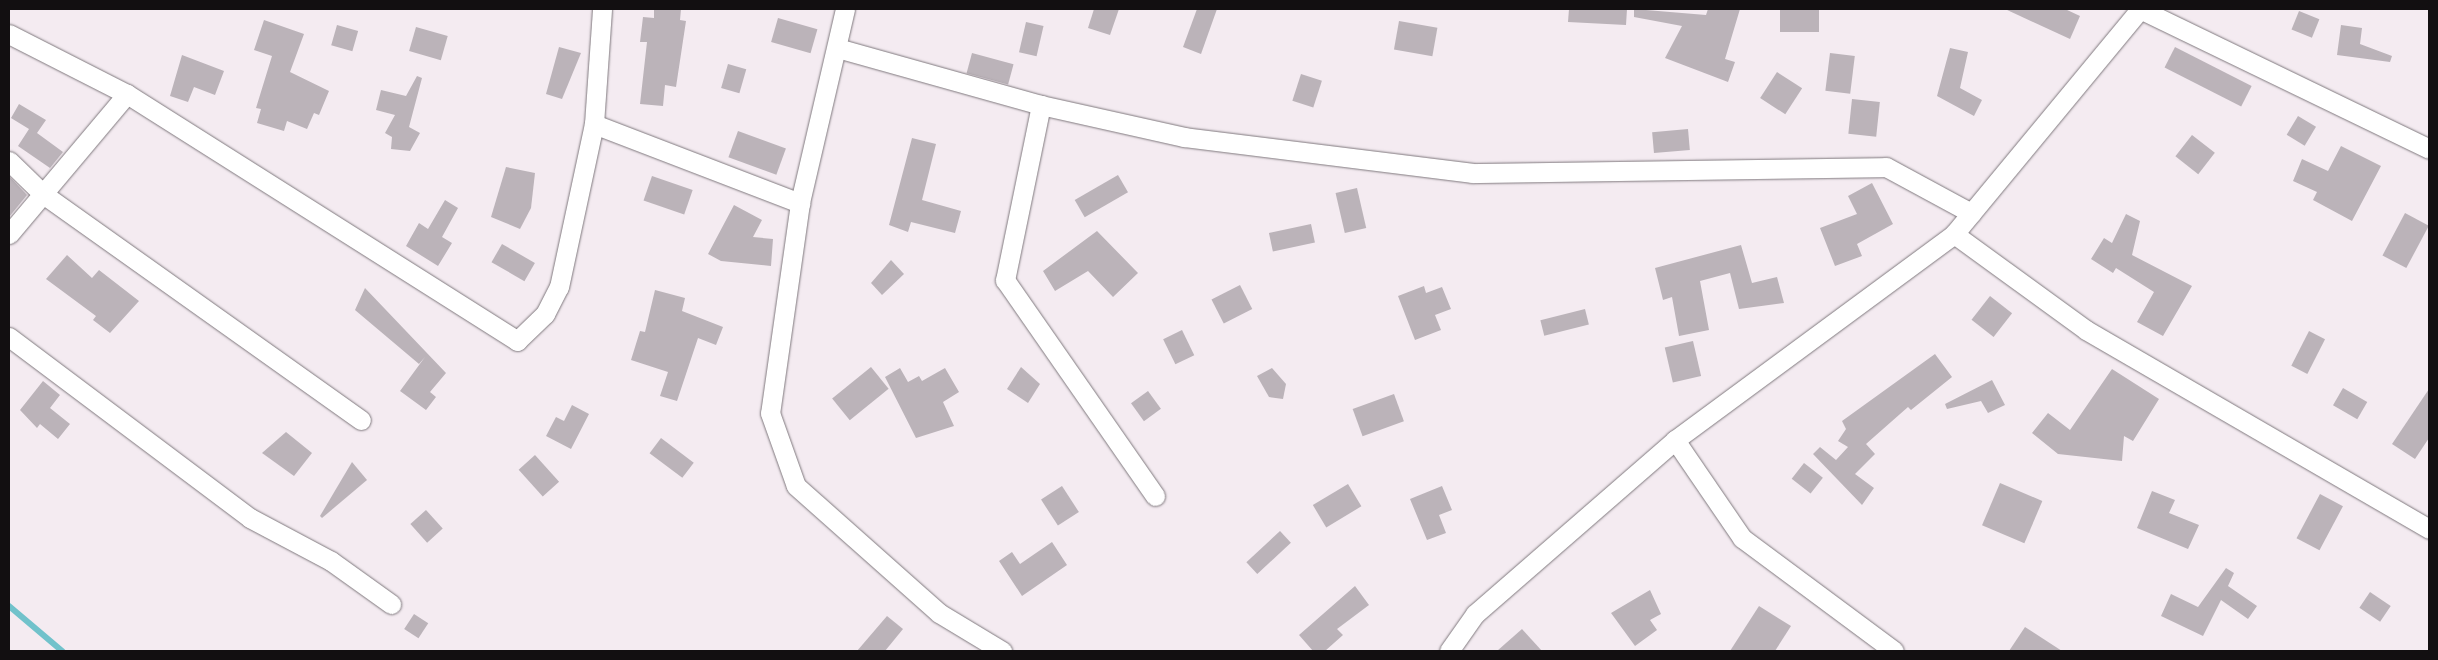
<!DOCTYPE html>
<style>
body{margin:0}
#map{position:relative;width:2438px;height:660px;overflow:hidden;background:#f4ebf1;font-family:"Crimson Pro",serif}
div>[style]{position:absolute}
.stream>*{height:6px;margin:-3px;padding:0 3px;transform-origin:3px;border-radius:3px;background:#71c2cb}
.building>*{inset:0;background:#bbb3b9;transform-origin:0 0}
.roads{filter:drop-shadow(0 0 1px #7f787d) drop-shadow(0 0 1px #7f787d)}
.minor>*{height:19px;margin:-9.5px;padding:0 9.5px;transform-origin:9.5px;border-radius:9.5px;background:#fff}
span{translate:-50% -50%;white-space:nowrap;text-align:center;line-height:1.15;-webkit-text-stroke:4px #f4ebf1;paint-order:stroke}
.frame{position:absolute;inset:0;border:10px solid #120f11;pointer-events:none}
</style>
<div id="map">
<div class="stream">
<i style="left:9px;top:606px;width:70px;rotate:40.3deg"></i>
</div>
<div class="building">
<i style="clip-path:polygon(654px 9px,681px 9px,680px 20px,686px 21px,676px 87px,665px 85px,663px 106px,640px 104px,647px 42px,640px 42px,643px 17px,654px 18px)"></i>
<i style="clip-path:polygon(1094px 9px,1119px 9px,1110px 35px,1088px 28px)"></i>
<i style="clip-path:polygon(1197px 9px,1217px 9px,1201px 54px,1183px 47px)"></i>
<i style="clip-path:polygon(1569px 9px,1627px 9px,1626px 25px,1568px 22px)"></i>
<i style="clip-path:polygon(1634px 9px,1706px 15px,1708px 9px,1740px 9px,1725px 59px,1735px 62px,1728px 82px,1665px 58px,1682px 26px,1634px 17px)"></i>
<i style="left:1780px;top:9px;width:39px;height:23px"></i>
<i style="clip-path:polygon(2005px 9px,2065px 9px,2080px 16px,2070px 39px)"></i>
<i style="left:2299px;top:11px;width:22px;height:20px;rotate:22deg"></i>
<i style="left:778px;top:18px;width:41px;height:25px;rotate:16deg"></i>
<i style="clip-path:polygon(264px 20px,304px 34px,290px 72px,329px 91px,319px 115px,314px 113px,307px 129px,287px 121px,284px 131px,257px 123px,261px 109px,256px 108px,272px 56px,254px 50px)"></i>
<i style="left:1399px;top:21px;width:39px;height:29px;rotate:10deg"></i>
<i style="left:1026px;top:22px;width:18px;height:31px;rotate:13deg"></i>
<i style="left:337px;top:25px;width:22px;height:21px;rotate:16deg"></i>
<i style="clip-path:polygon(2341px 25px,2362px 28px,2360px 44px,2392px 56px,2390px 62px,2337px 55px)"></i>
<i style="left:416px;top:27px;width:33px;height:25px;rotate:16deg"></i>
<i style="clip-path:polygon(559px 47px,581px 53px,562px 99px,546px 94px)"></i>
<i style="left:2175px;top:47px;width:86px;height:23px;rotate:27deg"></i>
<i style="clip-path:polygon(1950px 48px,1968px 52px,1960px 88px,1982px 100px,1974px 116px,1937px 96px)"></i>
<i style="left:972px;top:53px;width:43px;height:21px;rotate:15deg"></i>
<i style="left:1830px;top:53px;width:25px;height:38px;rotate:7deg"></i>
<i style="clip-path:polygon(182px 55px,224px 71px,215px 95px,194px 87px,188px 102px,170px 96px)"></i>
<i style="left:728px;top:64px;width:19px;height:25px;rotate:16deg"></i>
<i style="left:1777px;top:72px;width:30px;height:31px;rotate:33deg"></i>
<i style="left:1301px;top:74px;width:22px;height:28px;rotate:18deg"></i>
<i style="clip-path:polygon(417px 76px,422px 78px,409px 127px,420px 133px,410px 151px,391px 149px,392px 137px,385px 133px,395px 115px,376px 110px,381px 90px,406px 96px)"></i>
<i style="left:1852px;top:99px;width:28px;height:35px;rotate:6deg"></i>
<i style="clip-path:polygon(19px 104px,46px 120px,37px 133px,63px 152px,50px 168px,18px 146px,29px 129px,11px 118px)"></i>
<i style="left:2298px;top:116px;width:21px;height:22px;rotate:31deg"></i>
<i style="left:1688px;top:129px;width:21px;height:36px;rotate:85deg"></i>
<i style="left:738px;top:131px;width:51px;height:28px;rotate:20deg"></i>
<i style="left:2192px;top:135px;width:29px;height:27px;rotate:38deg"></i>
<i style="clip-path:polygon(912px 138px,936px 144px,922px 200px,961px 211px,955px 233px,911px 222px,908px 232px,889px 225px)"></i>
<i style="clip-path:polygon(2341px 146px,2381px 166px,2352px 221px,2313px 200px,2317px 192px,2293px 181px,2302px 159px,2328px 171px)"></i>
<i style="clip-path:polygon(506px 167px,535px 173px,531px 208px,520px 229px,491px 217px)"></i>
<i style="left:1118px;top:175px;width:20px;height:50px;rotate:60deg"></i>
<i style="clip-path:polygon(9px 176px,27px 195px,9px 217px)"></i>
<i style="left:652px;top:176px;width:43px;height:26px;rotate:19deg"></i>
<i style="clip-path:polygon(1872px 183px,1893px 224px,1857px 244px,1862px 256px,1835px 266px,1820px 228px,1857px 214px,1848px 196px)"></i>
<i style="left:1357px;top:188px;width:41px;height:22px;rotate:77deg"></i>
<i style="clip-path:polygon(445px 200px,458px 208px,442px 237px,452px 243px,438px 266px,406px 246px,419px 223px,428px 229px)"></i>
<i style="clip-path:polygon(734px 205px,762px 220px,753px 237px,773px 239px,771px 266px,721px 261px,708px 254px)"></i>
<i style="left:2405px;top:213px;width:27px;height:48px;rotate:28deg"></i>
<i style="clip-path:polygon(2126px 214px,2140px 221px,2132px 255px,2192px 286px,2163px 336px,2137px 322px,2154px 292px,2116px 268px,2113px 273px,2091px 259px,2104px 238px,2112px 243px)"></i>
<i style="left:1311px;top:224px;width:19px;height:43px;rotate:78deg"></i>
<i style="clip-path:polygon(1097px 231px,1138px 273px,1113px 297px,1088px 271px,1055px 291px,1043px 271px)"></i>
<i style="left:502px;top:244px;width:38px;height:21px;rotate:30deg"></i>
<i style="clip-path:polygon(1741px 245px,1752px 283px,1777px 277px,1784px 303px,1739px 309px,1730px 273px,1700px 281px,1709px 330px,1679px 336px,1672px 297px,1663px 300px,1655px 268px)"></i>
<i style="clip-path:polygon(67px 255px,92px 278px,99px 270px,139px 301px,110px 333px,93px 320px,96px 316px,46px 279px)"></i>
<i style="clip-path:polygon(891px 260px,904px 274px,882px 295px,871px 283px)"></i>
<i style="left:1240px;top:285px;width:27px;height:32px;rotate:63deg"></i>
<i style="clip-path:polygon(1424px 286px,1426px 293px,1442px 287px,1451px 309px,1435px 315px,1441px 330px,1415px 340px,1398px 296px)"></i>
<i style="clip-path:polygon(365px 288px,446px 373px,430px 392px,436px 397px,426px 410px,400px 391px,425px 357px,419px 364px,355px 310px)"></i>
<i style="clip-path:polygon(655px 290px,685px 298px,682px 311px,723px 327px,716px 345px,698px 338px,677px 401px,660px 396px,668px 372px,631px 360px,640px 331px,645px 332px)"></i>
<i style="left:1990px;top:296px;width:28px;height:30px;rotate:38deg"></i>
<i style="left:1585px;top:309px;width:16px;height:46px;rotate:76deg"></i>
<i style="left:1182px;top:330px;width:28px;height:21px;rotate:64deg"></i>
<i style="left:2309px;top:331px;width:18px;height:39px;rotate:27deg"></i>
<i style="left:1693px;top:341px;width:36px;height:29px;rotate:77deg"></i>
<i style="clip-path:polygon(1935px 354px,1952px 377px,1911px 410px,1908px 407px,1866px 444px,1875px 454px,1855px 474px,1874px 488px,1862px 505px,1813px 454px,1820px 447px,1836px 460px,1848px 447px,1838px 441px,1846px 429px,1842px 421px)"></i>
<i style="left:871px;top:367px;width:28px;height:50px;rotate:51deg"></i>
<i style="clip-path:polygon(1021px 367px,1040px 384px,1028px 403px,1007px 389px)"></i>
<i style="clip-path:polygon(900px 368px,908px 382px,919px 376px,922px 381px,945px 368px,959px 392px,943px 402px,954px 426px,916px 438px,885px 377px)"></i>
<i style="clip-path:polygon(1272px 368px,1286px 384px,1283px 399px,1269px 397px,1257px 376px)"></i>
<i style="clip-path:polygon(2112px 369px,2159px 399px,2133px 441px,2124px 436px,2122px 461px,2058px 454px,2032px 433px,2048px 413px,2070px 430px)"></i>
<i style="clip-path:polygon(1992px 380px,2005px 405px,1988px 413px,1981px 401px,1947px 409px,1945px 404px)"></i>
<i style="clip-path:polygon(43px 381px,60px 395px,50px 408px,70px 424px,58px 439px,40px 424px,37px 428px,20px 410px)"></i>
<i style="left:2343px;top:388px;width:28px;height:20px;rotate:30deg"></i>
<i style="clip-path:polygon(2429px 389px,2429px 438px,2415px 459px,2392px 444px)"></i>
<i style="left:1148px;top:391px;width:22px;height:21px;rotate:54deg"></i>
<i style="left:1394px;top:394px;width:29px;height:44px;rotate:70deg"></i>
<i style="clip-path:polygon(572px 405px,589px 414px,571px 449px,546px 436px,556px 417px,564px 421px)"></i>
<i style="clip-path:polygon(286px 432px,312px 453px,294px 476px,262px 453px)"></i>
<i style="left:661px;top:438px;width:41px;height:19px;rotate:37deg"></i>
<i style="left:535px;top:455px;width:36px;height:22px;rotate:48deg"></i>
<i style="clip-path:polygon(352px 462px,367px 480px,322px 518px,320px 516px)"></i>
<i style="left:1804px;top:463px;width:24px;height:20px;rotate:38deg"></i>
<i style="left:2000px;top:483px;width:46px;height:46px;rotate:23deg"></i>
<i style="left:1348px;top:484px;width:26px;height:41px;rotate:59deg"></i>
<i style="left:1062px;top:486px;width:31px;height:25px;rotate:57deg"></i>
<i style="clip-path:polygon(1442px 486px,1452px 510px,1439px 515px,1446px 533px,1427px 540px,1410px 499px)"></i>
<i style="clip-path:polygon(2152px 491px,2175px 500px,2169px 513px,2199px 525px,2188px 549px,2137px 528px)"></i>
<i style="left:2320px;top:494px;width:26px;height:50px;rotate:28deg"></i>
<i style="left:426px;top:510px;width:25px;height:21px;rotate:48deg"></i>
<i style="left:1280px;top:531px;width:16px;height:46px;rotate:47deg"></i>
<i style="clip-path:polygon(1052px 542px,1067px 565px,1022px 596px,999px 561px,1012px 552px,1020px 564px)"></i>
<i style="clip-path:polygon(2226px 568px,2234px 573px,2228px 586px,2257px 606px,2248px 619px,2221px 600px,2203px 636px,2161px 616px,2171px 594px,2198px 607px)"></i>
<i style="clip-path:polygon(1355px 586px,1369px 605px,1337px 629px,1343px 635px,1325px 651px,1313px 651px,1299px 635px)"></i>
<i style="clip-path:polygon(1650px 590px,1661px 614px,1650px 620px,1657px 630px,1635px 646px,1611px 613px)"></i>
<i style="left:2370px;top:592px;width:25px;height:19px;rotate:34deg"></i>
<i style="clip-path:polygon(1759px 606px,1791px 626px,1775px 651px,1730px 651px)"></i>
<i style="left:414px;top:614px;width:17px;height:18px;rotate:33deg"></i>
<i style="clip-path:polygon(887px 616px,903px 629px,885px 651px,857px 651px)"></i>
<i style="clip-path:polygon(2025px 627px,2062px 651px,2009px 651px)"></i>
<i style="clip-path:polygon(1522px 629px,1542px 651px,1497px 651px)"></i>
</div>
<div class="roads">
<div class="minor">
<i style="left:845px;top:9px;width:199px;rotate:103.1deg"></i>
<i style="left:800px;top:203px;width:212px;rotate:98.1deg"></i>
<i style="left:770px;top:413px;width:77px;rotate:70.4deg"></i>
<i style="left:796px;top:486px;width:191px;rotate:41.6deg"></i>
<i style="left:939px;top:613px;width:74px;rotate:31.1deg"></i>
<i style="left:2140px;top:9px;width:321px;rotate:25.8deg"></i>
<i style="left:9px;top:34px;width:132px;rotate:27deg"></i>
<i style="left:127px;top:94px;width:462px;rotate:32.3deg"></i>
<i style="left:517px;top:341px;width:39px;rotate:-44deg"></i>
<i style="left:545px;top:314px;width:30px;rotate:-63deg"></i>
<i style="left:559px;top:287px;width:167px;rotate:-77.9deg"></i>
<i style="left:594px;top:124px;width:115px;rotate:-86deg"></i>
<i style="left:837px;top:48px;width:212px;rotate:15.6deg"></i>
<i style="left:1041px;top:105px;width:147px;rotate:12.6deg"></i>
<i style="left:1184px;top:137px;width:290px;rotate:7.1deg"></i>
<i style="left:1472px;top:173px;width:414px;rotate:-0.8deg"></i>
<i style="left:1886px;top:167px;width:97px;rotate:28.4deg"></i>
<i style="left:1041px;top:105px;width:179px;rotate:101.6deg"></i>
<i style="left:1005px;top:280px;width:263px;rotate:55.2deg"></i>
<i style="left:594px;top:124px;width:221px;rotate:21deg"></i>
<i style="left:9px;top:161px;width:47px;rotate:44.1deg"></i>
<i style="left:43px;top:194px;width:390px;rotate:35.4deg"></i>
<i style="left:9px;top:234px;width:183px;rotate:-49.9deg"></i>
<i style="left:1954px;top:234px;width:163px;rotate:36deg"></i>
<i style="left:2086px;top:330px;width:397px;rotate:30.1deg"></i>
<i style="left:9px;top:337px;width:301px;rotate:36.9deg"></i>
<i style="left:250px;top:518px;width:92px;rotate:28deg"></i>
<i style="left:331px;top:561px;width:74px;rotate:35.6deg"></i>
<i style="left:1675px;top:440px;width:119px;rotate:55.6deg"></i>
<i style="left:1742px;top:538px;width:189px;rotate:36.6deg"></i>
<i style="left:1449px;top:651px;width:45px;rotate:-54.9deg"></i>
<i style="left:1475px;top:614px;width:265px;rotate:-41deg"></i>
<i style="left:1675px;top:440px;width:347px;rotate:-36.4deg"></i>
<i style="left:1954px;top:234px;width:292px;rotate:-50.4deg"></i>
</div>
</div>
<div class="frame"></div>
</div>
